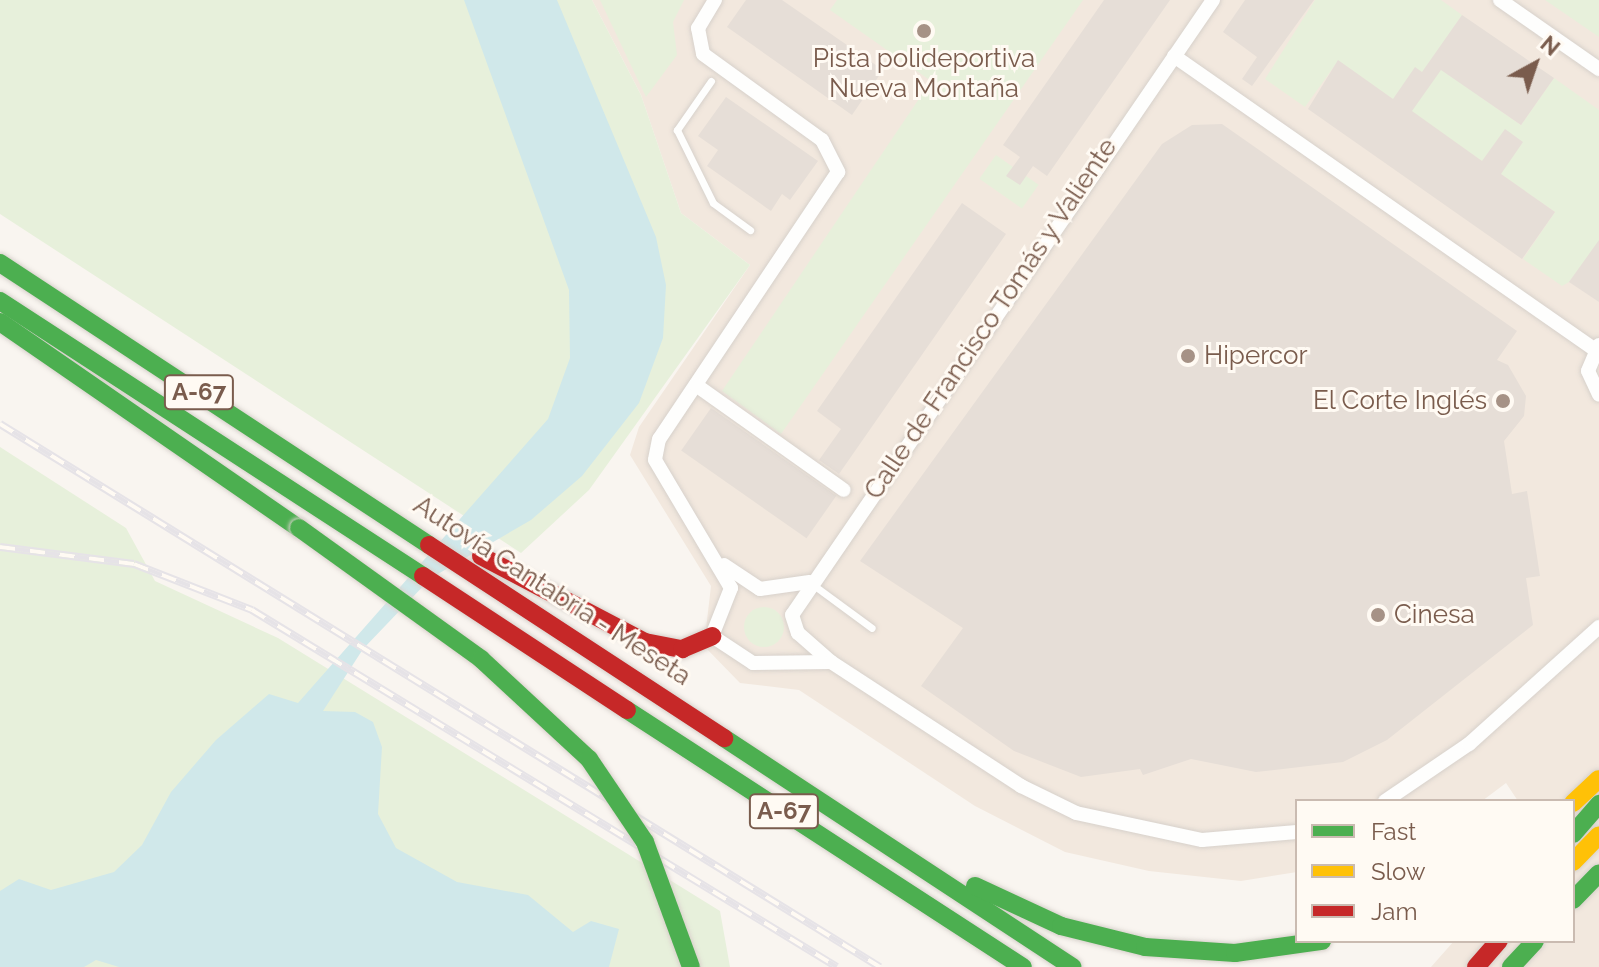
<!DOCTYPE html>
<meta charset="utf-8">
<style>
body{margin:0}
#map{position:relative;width:1599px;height:967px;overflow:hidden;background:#f9f5f0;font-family:Raleway,sans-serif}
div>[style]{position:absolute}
.residential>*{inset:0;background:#f2e8de}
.green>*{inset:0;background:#e7f0db;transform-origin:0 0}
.round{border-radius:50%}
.water>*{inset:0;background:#d0e8ea}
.building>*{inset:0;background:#e6ded7;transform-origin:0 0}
.roads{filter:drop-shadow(0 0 2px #d7d1cb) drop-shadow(0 0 2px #d7d1cb)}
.lane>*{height:7px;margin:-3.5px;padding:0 3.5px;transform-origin:3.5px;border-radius:3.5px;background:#fefefd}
.street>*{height:14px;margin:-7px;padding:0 7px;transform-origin:7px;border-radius:7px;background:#fefefd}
.fast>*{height:18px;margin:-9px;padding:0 9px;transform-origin:9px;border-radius:9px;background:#4caf50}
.slow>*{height:18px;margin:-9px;padding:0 9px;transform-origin:9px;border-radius:9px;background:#ffc107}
.jam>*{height:18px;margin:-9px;padding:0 9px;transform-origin:9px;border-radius:9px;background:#c62828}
.rail>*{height:8px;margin-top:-4px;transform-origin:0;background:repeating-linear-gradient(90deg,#fffaf3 0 15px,#e6e3e7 0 30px);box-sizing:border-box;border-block:2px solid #e6e3e7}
.bridges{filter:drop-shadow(0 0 2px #dad1cc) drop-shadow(0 0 2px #dad1cc)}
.fast-bridge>*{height:18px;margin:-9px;padding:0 9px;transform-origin:9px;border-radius:9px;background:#4caf50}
.dots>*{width:22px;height:22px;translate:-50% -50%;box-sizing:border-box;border:4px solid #fffaf3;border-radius:50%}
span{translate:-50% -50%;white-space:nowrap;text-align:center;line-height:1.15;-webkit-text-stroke:6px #fffaf3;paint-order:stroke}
.shield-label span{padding:2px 6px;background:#fffaf3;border:2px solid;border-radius:6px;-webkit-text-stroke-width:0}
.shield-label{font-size:24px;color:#7a5c4d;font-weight:700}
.poi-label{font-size:26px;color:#7a5c4d}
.left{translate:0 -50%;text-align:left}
.right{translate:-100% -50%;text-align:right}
.street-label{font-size:26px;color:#7a5c4d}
.legend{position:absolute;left:1295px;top:799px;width:280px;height:144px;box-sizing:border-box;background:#fffaf3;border:2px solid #cabbb1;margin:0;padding:10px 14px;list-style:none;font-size:24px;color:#7a5c4d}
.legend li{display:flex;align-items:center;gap:16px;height:40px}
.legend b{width:40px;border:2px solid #cabbb1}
.north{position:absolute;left:1495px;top:24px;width:80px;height:80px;-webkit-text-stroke:6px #fffaf3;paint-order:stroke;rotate:40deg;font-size:22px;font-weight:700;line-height:32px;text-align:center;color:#7a5c4d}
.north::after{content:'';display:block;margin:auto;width:28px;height:36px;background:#7a5c4d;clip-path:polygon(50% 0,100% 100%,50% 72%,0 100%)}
</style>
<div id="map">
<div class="residential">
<i style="clip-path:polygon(592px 0,1599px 0,1599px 967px,1431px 967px,1454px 941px,1573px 941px,1573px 801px,1518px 801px,1506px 783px,1482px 801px,1297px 801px,1297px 872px,1241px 881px,1149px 871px,1065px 852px,975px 806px,799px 690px,740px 683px,704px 646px,711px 586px,630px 455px,639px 427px,750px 265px,681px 213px,641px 95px)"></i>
</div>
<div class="green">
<i style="clip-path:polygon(0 0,592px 0,641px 95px,681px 213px,750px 265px,589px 490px,521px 553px,0 214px)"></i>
<i style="clip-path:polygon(600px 0,684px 0,673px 22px,677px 55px,646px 97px)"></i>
<i style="clip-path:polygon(837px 0,1083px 0,781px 434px,722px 391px,931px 81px,830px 10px)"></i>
<i style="clip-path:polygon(1315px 0,1441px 0,1462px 15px,1452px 30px,1479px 96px,1521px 125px,1554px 78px,1599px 110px,1599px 242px,1569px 282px,1562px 286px,1523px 259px,1555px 212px,1338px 61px,1305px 107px,1265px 79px)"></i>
<i style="clip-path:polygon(1545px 0,1599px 0,1599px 37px)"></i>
<i style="left:996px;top:155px;width:52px;height:29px;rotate:35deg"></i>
<i style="clip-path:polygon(0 447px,126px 528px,155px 581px,278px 638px,720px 911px,730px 967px,0 967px)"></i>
<i class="round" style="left:744px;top:607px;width:40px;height:40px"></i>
</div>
<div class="water">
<i style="clip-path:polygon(464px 0,557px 0,656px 237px,666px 285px,663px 338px,639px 403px,582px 476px,531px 520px,431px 578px,363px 649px,323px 711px,355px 712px,373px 722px,382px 747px,378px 814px,396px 848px,457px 882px,528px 895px,573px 932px,591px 921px,619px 929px,609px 967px,119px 967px,96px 960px,84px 967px,0 967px,0 891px,19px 879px,51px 890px,114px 872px,142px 845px,171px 792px,216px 740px,269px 694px,298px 703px,548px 419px,570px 358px,569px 290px)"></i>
</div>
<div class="building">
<i style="clip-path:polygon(746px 0,782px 0,883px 70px,852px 115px,727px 27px)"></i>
<i style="clip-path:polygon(1104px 0,1170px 0,1047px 176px,1033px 166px,1020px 185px,1006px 176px,1020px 157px,1003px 145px)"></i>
<i style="clip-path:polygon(1245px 0,1314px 0,1252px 86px,1242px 79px,1257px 57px,1223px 32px)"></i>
<i style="clip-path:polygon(1462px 15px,1554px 78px,1521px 125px,1441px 70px,1412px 111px,1482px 161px,1505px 129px,1523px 142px,1501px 174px,1555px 212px,1522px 259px,1308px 109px,1338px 60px,1393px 99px,1415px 67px,1422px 72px)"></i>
<i style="clip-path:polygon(726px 97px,818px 161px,790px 200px,782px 194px,771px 211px,707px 166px,718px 150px,698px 136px)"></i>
<i style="clip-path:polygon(1222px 124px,1517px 331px,1497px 360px,1508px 365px,1526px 396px,1524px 416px,1504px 441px,1512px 494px,1527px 491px,1540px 576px,1526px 578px,1533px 625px,1387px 740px,1343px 762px,1256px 772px,1191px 759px,1143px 775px,1140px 769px,1081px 777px,1014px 751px,921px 686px,963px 628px,860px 561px,1162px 144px,1192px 125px)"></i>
<i style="clip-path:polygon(962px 203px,1006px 234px,839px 474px,819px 460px,841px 429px,817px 411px)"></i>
<i style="clip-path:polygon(1599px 240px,1599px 302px,1569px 282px)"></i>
<i style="left:711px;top:408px;width:153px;height:52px;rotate:35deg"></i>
</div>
<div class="roads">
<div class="lane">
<i style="left:711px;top:81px;width:60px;rotate:124.8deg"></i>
<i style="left:677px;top:130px;width:81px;rotate:63.7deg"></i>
<i style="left:713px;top:203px;width:46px;rotate:36.1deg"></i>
<i style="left:812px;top:584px;width:74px;rotate:36.3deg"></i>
</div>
<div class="street">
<i style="left:715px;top:0;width:33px;rotate:121deg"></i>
<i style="left:698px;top:28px;width:26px;rotate:79deg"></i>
<i style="left:703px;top:54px;width:147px;rotate:35.9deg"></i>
<i style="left:822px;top:140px;width:36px;rotate:63deg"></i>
<i style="left:838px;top:172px;width:321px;rotate:123.8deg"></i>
<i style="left:659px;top:439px;width:21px;rotate:101deg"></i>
<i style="left:655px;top:460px;width:149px;rotate:59.3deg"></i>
<i style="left:731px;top:588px;width:52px;rotate:111.6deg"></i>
<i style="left:712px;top:636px;width:49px;rotate:33.4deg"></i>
<i style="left:753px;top:663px;width:78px;rotate:-0.7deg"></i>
<i style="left:1213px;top:0;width:745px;rotate:124.39deg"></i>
<i style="left:792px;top:615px;width:19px;rotate:72deg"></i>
<i style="left:798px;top:633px;width:44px;rotate:41.3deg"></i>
<i style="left:831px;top:662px;width:227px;rotate:33.1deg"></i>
<i style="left:1021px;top:786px;width:61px;rotate:26.1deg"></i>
<i style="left:1076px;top:813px;width:129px;rotate:12.1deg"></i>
<i style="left:1202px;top:840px;width:95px;rotate:-4.8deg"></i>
<i style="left:1500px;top:0;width:121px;rotate:34.9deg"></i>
<i style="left:1174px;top:56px;width:512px;rotate:34.9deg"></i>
<i style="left:1599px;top:345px;width:28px;rotate:113deg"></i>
<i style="left:1588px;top:371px;width:26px;rotate:65deg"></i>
<i style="left:696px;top:385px;width:181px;rotate:35.4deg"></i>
<i style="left:724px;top:565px;width:43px;rotate:33.7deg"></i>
<i style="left:760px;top:589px;width:50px;rotate:-8deg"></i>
<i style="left:1385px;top:801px;width:102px;rotate:-34.2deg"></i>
<i style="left:1469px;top:744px;width:175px;rotate:-42deg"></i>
</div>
<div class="fast">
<i style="left:0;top:263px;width:513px;rotate:33.32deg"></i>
<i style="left:0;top:301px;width:505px;rotate:33.03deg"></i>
<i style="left:0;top:322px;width:363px;rotate:34.6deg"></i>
<i style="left:627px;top:710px;width:472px;rotate:33deg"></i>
<i style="left:724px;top:738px;width:417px;rotate:33.3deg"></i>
<i style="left:1573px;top:834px;width:40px;rotate:-49deg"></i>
<i style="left:975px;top:886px;width:95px;rotate:24.9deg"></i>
<i style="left:1061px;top:926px;width:87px;rotate:14deg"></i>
<i style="left:1145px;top:947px;width:90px;rotate:3.8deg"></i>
<i style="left:1235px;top:953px;width:88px;rotate:-7.9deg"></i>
<i style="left:1573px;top:900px;width:37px;rotate:-46deg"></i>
<i style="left:1511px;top:967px;width:35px;rotate:-47deg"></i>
</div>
<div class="slow">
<i style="left:1573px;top:803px;width:35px;rotate:-43deg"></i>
<i style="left:1573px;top:862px;width:37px;rotate:-46deg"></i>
</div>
<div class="jam">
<i style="left:429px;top:545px;width:353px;rotate:33.2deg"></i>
<i style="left:481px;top:556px;width:185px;rotate:27.7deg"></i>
<i style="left:645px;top:642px;width:38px;rotate:11deg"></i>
<i style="left:682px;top:649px;width:33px;rotate:-23deg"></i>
<i style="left:423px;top:576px;width:244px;rotate:33.3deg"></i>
<i style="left:1476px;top:967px;width:35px;rotate:-49deg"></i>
</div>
</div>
<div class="rail">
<i style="left:0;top:424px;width:1034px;rotate:31.68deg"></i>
<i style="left:0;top:547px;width:135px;rotate:7.2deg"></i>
<i style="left:134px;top:564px;width:127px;rotate:21.3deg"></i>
<i style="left:252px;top:610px;width:685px;rotate:31.39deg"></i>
</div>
<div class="bridges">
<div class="fast-bridge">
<i style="left:299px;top:528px;width:224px;rotate:35.7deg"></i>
<i style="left:481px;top:659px;width:147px;rotate:42.8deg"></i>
<i style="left:589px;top:759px;width:100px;rotate:56deg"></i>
<i style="left:645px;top:842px;width:133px;rotate:69.8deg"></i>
</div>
</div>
<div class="dots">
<i style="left:924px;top:31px;background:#a69286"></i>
<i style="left:1188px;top:356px;background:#a69286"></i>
<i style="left:1503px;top:401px;background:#a69286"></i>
<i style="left:1378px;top:615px;background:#a69286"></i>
</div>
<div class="shield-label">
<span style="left:199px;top:392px">A-67</span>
<span style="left:784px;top:811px">A-67</span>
</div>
<div class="poi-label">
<span style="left:924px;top:74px">Pista polideportiva<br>Nueva Montaña</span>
<span class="left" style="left:1204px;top:356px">Hipercor</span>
<span class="right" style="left:1487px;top:401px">El Corte Inglés</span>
<span class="left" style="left:1394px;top:615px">Cinesa</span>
</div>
<div class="street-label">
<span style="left:991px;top:319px;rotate:-56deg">Calle de Francisco Tomás y Valiente</span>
<span style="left:552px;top:591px;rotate:33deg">Autovía Cantabria - Meseta</span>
</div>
<ul class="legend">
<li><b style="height:10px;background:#4caf50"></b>Fast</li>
<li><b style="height:10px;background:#ffc107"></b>Slow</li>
<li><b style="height:10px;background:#c62828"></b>Jam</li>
</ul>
<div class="north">N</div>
</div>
